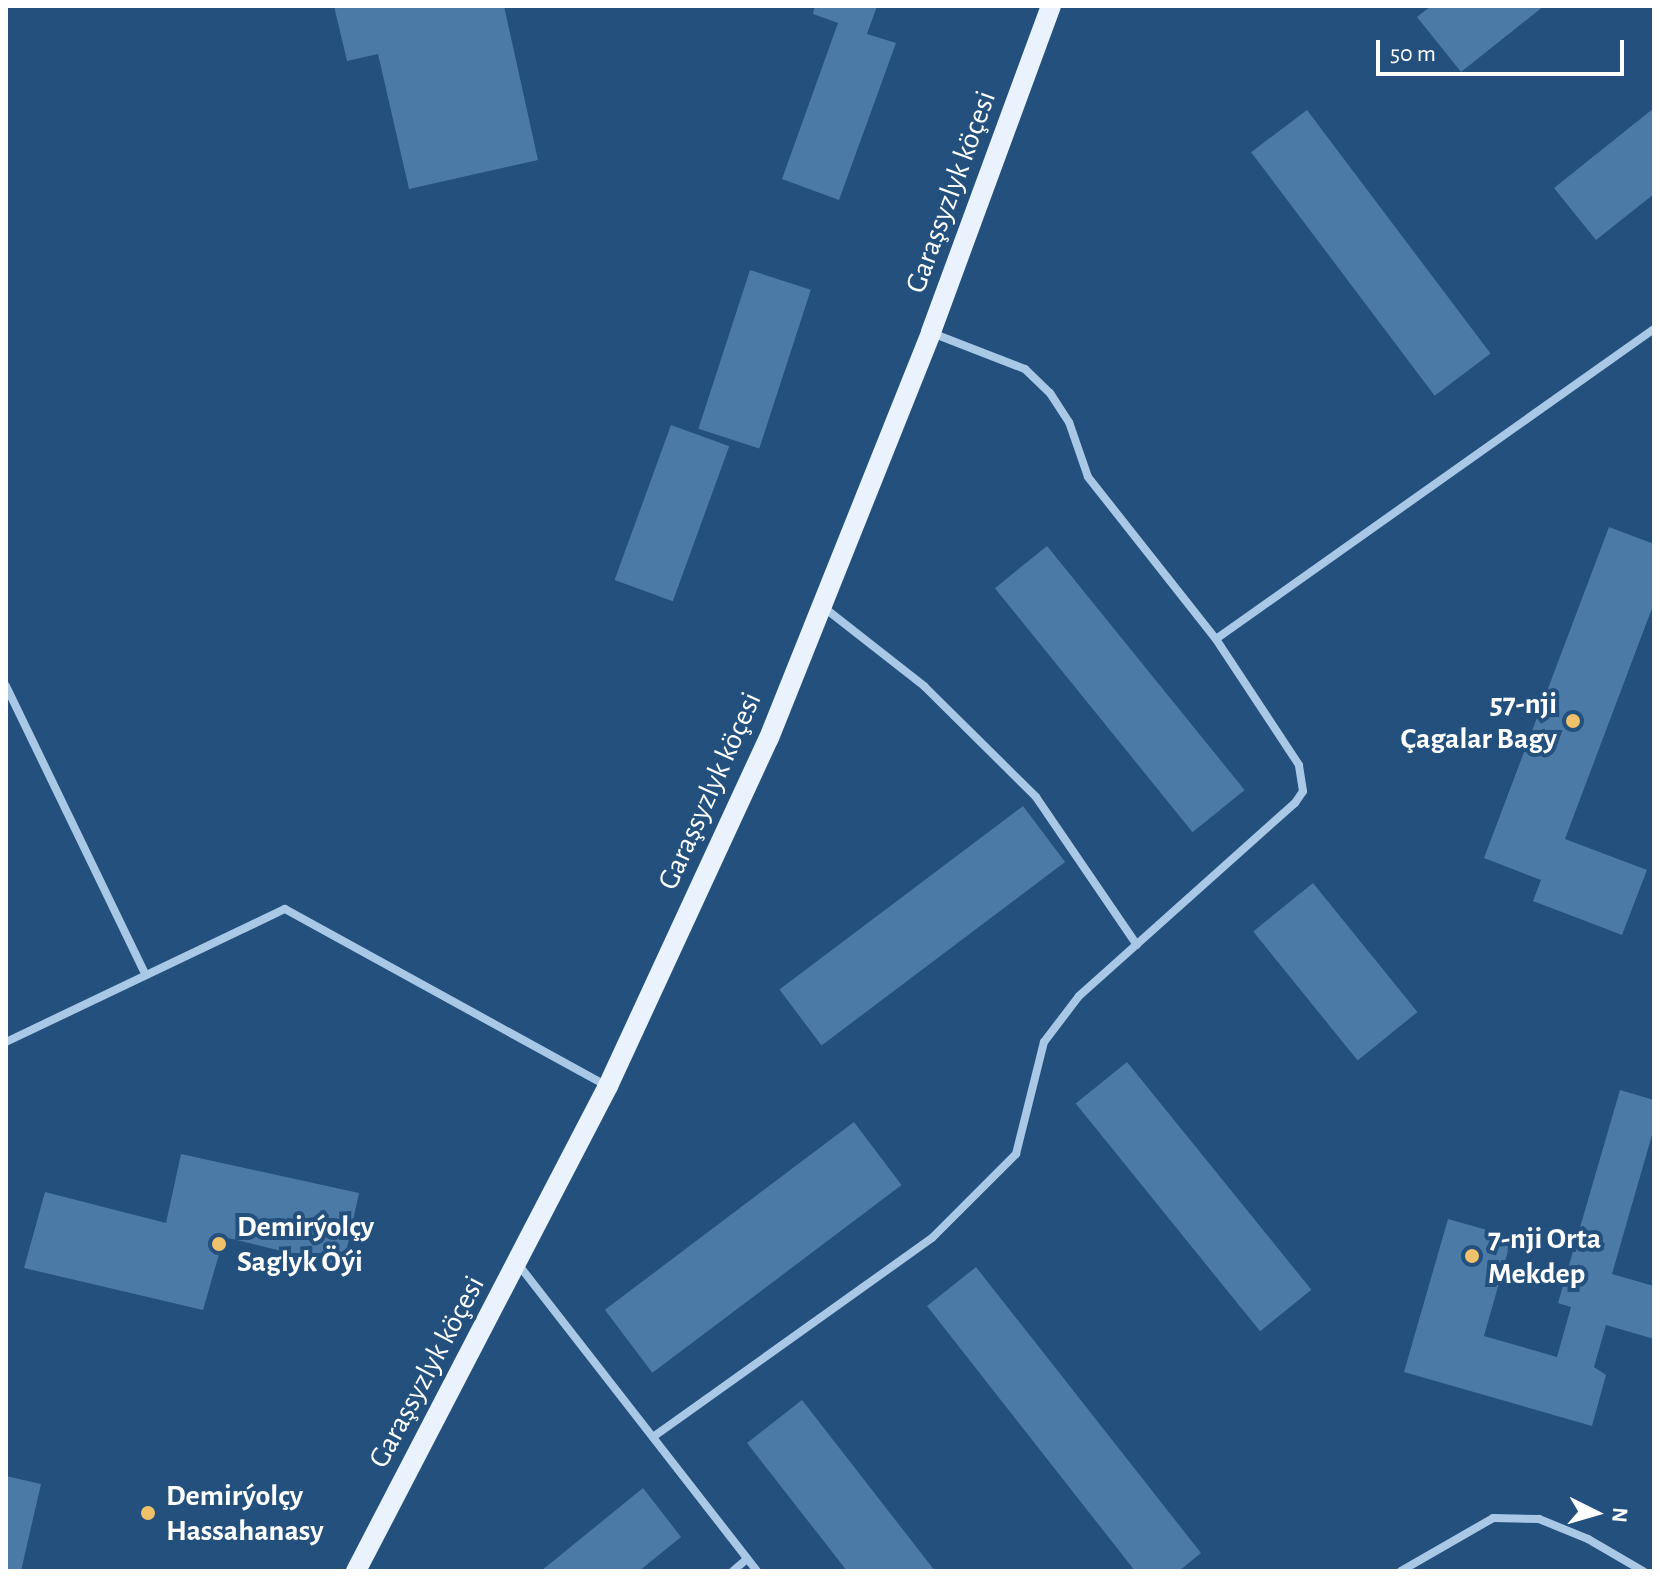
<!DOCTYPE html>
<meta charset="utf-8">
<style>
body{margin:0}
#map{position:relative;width:1660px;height:1577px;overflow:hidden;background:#23507d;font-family:"Alegreya Sans",sans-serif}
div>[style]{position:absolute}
.building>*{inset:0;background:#4b7aa6;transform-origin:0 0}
.minor>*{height:8px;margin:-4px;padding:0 4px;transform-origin:4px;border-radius:4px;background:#a8c8e6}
.primary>*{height:20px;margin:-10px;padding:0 10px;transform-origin:10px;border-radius:10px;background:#e9f2fd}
.dots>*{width:22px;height:22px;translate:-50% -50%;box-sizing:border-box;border:4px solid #23507d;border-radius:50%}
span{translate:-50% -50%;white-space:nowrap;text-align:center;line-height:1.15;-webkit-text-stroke:8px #23507d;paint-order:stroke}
.street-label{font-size:30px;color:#fff}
.poi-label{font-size:30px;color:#fff;font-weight:700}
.right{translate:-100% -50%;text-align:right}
.left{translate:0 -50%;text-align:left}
.frame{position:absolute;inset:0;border:8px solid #fff;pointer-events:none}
.north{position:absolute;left:1556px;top:1473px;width:80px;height:80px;-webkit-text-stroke:6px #23507d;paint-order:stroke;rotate:95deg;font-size:22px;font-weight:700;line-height:32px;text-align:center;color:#fff}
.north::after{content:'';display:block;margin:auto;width:28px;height:36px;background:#fff;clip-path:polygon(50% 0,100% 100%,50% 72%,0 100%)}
.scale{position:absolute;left:1376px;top:40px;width:248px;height:36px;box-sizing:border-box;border:4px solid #fff;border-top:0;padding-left:10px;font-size:24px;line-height:28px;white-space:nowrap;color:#fff;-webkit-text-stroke:6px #23507d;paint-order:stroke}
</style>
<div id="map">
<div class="building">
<i style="clip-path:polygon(334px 6px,504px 6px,538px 160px,409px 189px,378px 54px,347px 61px)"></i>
<i style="clip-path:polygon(815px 6px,877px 6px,867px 34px,896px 43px,839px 200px,782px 179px,838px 23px,813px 14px)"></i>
<i style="clip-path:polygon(1431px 6px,1544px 6px,1461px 72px,1417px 17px)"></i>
<i style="clip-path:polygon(1654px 108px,1654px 194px,1596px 240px,1554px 188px)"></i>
<i style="left:1307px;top:110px;width:305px;height:70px;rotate:53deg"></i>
<i style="left:750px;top:270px;width:64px;height:167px;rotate:18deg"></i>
<i style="left:671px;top:425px;width:62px;height:165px;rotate:20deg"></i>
<i style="clip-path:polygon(1609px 527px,1654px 544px,1654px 603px,1565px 839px,1647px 870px,1622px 935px,1533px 901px,1541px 880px,1484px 858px)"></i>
<i style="left:1047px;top:546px;width:314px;height:67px;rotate:51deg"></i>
<i style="left:1023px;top:806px;width:70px;height:305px;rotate:53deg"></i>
<i style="left:1313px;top:883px;width:166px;height:77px;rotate:51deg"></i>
<i style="left:1127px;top:1062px;width:293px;height:66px;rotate:51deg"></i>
<i style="clip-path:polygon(1620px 1090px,1654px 1100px,1654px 1128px,1612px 1274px,1654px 1286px,1654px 1339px,1606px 1325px,1594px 1367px,1606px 1375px,1592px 1426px,1404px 1372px,1448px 1219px,1512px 1237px,1484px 1336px,1557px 1357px,1571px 1307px,1558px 1303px)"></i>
<i style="left:854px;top:1122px;width:79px;height:312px;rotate:53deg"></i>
<i style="clip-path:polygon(181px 1154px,359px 1193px,343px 1266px,224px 1237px,203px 1310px,24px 1268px,45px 1192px,166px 1223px)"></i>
<i style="clip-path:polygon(976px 1267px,1201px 1553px,1179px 1571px,1135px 1571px,927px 1306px)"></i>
<i style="clip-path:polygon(802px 1400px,935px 1571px,847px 1571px,747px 1443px)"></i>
<i style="clip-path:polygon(6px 1476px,41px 1484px,21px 1571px,6px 1571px)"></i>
<i style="clip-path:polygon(643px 1488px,681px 1537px,639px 1571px,541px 1571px)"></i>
</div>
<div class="minor">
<i style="left:932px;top:333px;width:100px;rotate:21.2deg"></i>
<i style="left:1025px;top:369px;width:35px;rotate:44deg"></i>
<i style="left:1050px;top:393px;width:35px;rotate:57deg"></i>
<i style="left:1069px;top:422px;width:58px;rotate:70.9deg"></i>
<i style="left:1088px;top:477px;width:206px;rotate:51.7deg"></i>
<i style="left:822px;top:606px;width:130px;rotate:38.1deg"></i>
<i style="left:924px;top:686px;width:158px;rotate:44.7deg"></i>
<i style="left:1036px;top:797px;width:179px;rotate:55.7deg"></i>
<i style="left:6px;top:686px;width:321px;rotate:64.2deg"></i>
<i style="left:6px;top:1042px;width:309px;rotate:-25.5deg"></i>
<i style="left:285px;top:909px;width:367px;rotate:28.8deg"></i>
<i style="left:518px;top:1264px;width:389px;rotate:52.1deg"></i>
<i style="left:653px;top:1437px;width:343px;rotate:-35.5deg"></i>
<i style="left:932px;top:1238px;width:119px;rotate:-45deg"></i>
<i style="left:1016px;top:1154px;width:115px;rotate:-76deg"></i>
<i style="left:1044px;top:1042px;width:58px;rotate:-52.7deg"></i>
<i style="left:1079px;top:996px;width:290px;rotate:-41.8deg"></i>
<i style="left:1295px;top:803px;width:14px;rotate:-56deg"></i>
<i style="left:1303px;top:791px;width:26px;rotate:-99deg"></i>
<i style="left:1299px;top:765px;width:151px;rotate:-123.4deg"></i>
<i style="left:1216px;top:639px;width:537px;rotate:-35.29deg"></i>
<i style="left:733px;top:1571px;width:18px;rotate:-41deg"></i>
<i style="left:1401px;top:1571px;width:106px;rotate:-29.9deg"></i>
<i style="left:1493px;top:1518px;width:46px;rotate:1.2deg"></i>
<i style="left:1539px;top:1519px;width:53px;rotate:22.2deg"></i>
<i style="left:1588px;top:1539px;width:64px;rotate:30.2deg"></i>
</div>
<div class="primary">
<i style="left:356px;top:1571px;width:547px;rotate:-62.54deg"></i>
<i style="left:608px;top:1086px;width:383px;rotate:-65.2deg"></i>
<i style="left:769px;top:738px;width:437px;rotate:-68.2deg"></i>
<i style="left:931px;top:332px;width:347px;rotate:-69.8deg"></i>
</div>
<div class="dots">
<i style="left:1573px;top:721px;background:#f0c16b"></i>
<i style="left:219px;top:1244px;background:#f0c16b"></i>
<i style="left:1472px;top:1256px;background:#f0c16b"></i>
<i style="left:148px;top:1513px;background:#f0c16b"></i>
</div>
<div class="street-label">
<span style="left:951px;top:192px;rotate:-70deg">Garaşsyzlyk köçesi</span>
<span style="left:710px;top:791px;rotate:-66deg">Garaşsyzlyk köçesi</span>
<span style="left:427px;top:1372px;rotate:-62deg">Garaşsyzlyk köçesi</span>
</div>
<div class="poi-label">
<span class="right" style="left:1557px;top:721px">57-nji<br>Çagalar Bagy</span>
<span class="left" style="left:237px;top:1244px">Demirýolçy<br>Saglyk Öýi</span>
<span class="left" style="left:1488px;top:1256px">7-nji Orta<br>Mekdep</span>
<span class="left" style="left:166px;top:1513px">Demirýolçy<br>Hassahanasy</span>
</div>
<div class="frame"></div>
<div class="north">N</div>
<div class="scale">50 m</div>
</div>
